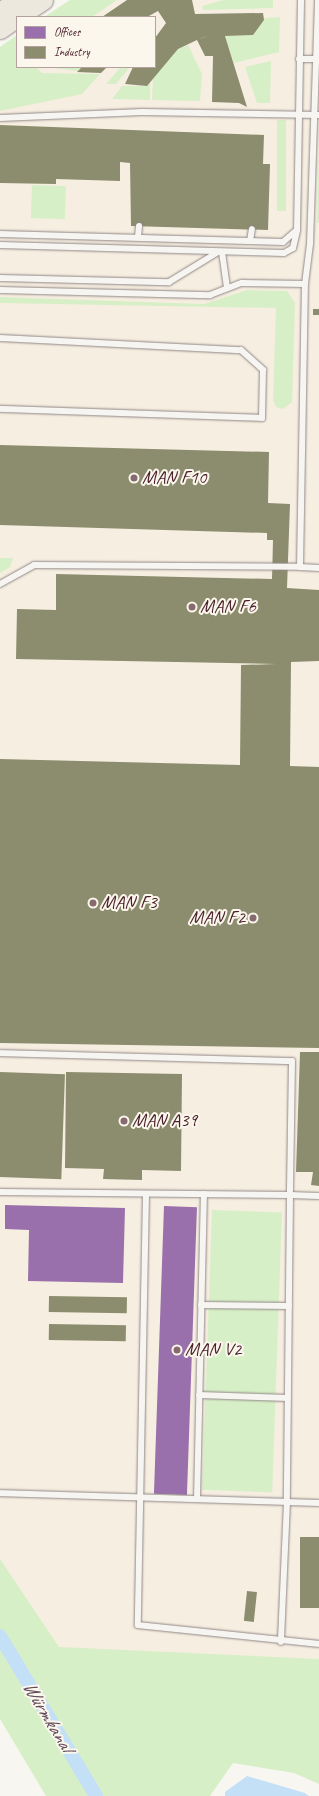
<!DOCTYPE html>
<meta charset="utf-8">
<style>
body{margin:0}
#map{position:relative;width:319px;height:1796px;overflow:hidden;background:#f8f6f0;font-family:Caveat,sans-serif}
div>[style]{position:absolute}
.built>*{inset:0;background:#f6eee0}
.green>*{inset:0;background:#d7efc7;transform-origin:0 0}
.water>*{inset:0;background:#c4e0f6}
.offices>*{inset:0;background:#9970ab;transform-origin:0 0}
.industry>*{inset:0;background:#8c8c6e;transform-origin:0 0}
.canal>*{height:14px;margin:-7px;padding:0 7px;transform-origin:7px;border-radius:7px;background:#c4e0f6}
.roads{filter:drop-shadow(0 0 1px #918787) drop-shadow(0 0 1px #918787)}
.lane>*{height:6px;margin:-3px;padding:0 3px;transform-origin:3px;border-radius:3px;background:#f6f5f1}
.primary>*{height:19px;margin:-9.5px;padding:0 9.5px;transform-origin:9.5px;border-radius:9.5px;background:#ede8dd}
.dots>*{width:11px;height:11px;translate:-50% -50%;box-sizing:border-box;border:2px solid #fbf7ec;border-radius:50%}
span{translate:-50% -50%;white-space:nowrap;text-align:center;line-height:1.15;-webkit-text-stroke:4px #fbf7ec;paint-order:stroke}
.poi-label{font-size:19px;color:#4a1f2b}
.left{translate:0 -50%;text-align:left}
.right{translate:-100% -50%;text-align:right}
.water-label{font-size:20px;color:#634d5e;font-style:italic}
.legend{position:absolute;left:16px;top:16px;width:140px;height:52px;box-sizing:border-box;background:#fbf7ec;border:1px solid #b4a19f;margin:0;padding:5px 7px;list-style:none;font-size:12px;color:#4a1f2b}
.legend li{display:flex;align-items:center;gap:8px;height:20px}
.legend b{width:20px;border:1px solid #b4a19f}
</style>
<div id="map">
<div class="built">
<i style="clip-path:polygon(90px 0,319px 0,319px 1689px,53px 1658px,0 1571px,0 65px,155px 67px,155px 17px,67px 17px)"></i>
</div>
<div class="green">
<i style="clip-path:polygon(70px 0,117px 0,92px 17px,44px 17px)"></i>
<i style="clip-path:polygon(224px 0,273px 0,273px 8px,203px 10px,202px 6px)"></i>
<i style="clip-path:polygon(280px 17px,279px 52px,234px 63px,225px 36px,253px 35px,265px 18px)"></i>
<i style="clip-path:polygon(17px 35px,17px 67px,36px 67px,42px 73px,100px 74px,82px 94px,0 111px,0 47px)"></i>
<i style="clip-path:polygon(188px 45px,202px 74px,200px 101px,152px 100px,153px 78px,178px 49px)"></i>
<i style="clip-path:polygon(271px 61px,270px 103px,257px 103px,245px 67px)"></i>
<i style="clip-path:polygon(43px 67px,82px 67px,78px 71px)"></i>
<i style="clip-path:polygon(121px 67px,130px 67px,116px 84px,106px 84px)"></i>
<i style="clip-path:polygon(150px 82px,150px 100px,112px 99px,122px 86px,147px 86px)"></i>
<i style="left:277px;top:120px;width:9px;height:91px"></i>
<i style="clip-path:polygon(319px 149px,319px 223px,317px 223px)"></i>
<i style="left:32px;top:185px;width:34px;height:33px;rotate:2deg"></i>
<i style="clip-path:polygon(247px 290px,287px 291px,295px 303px,292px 402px,283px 409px,276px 407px,273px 400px,276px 308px,0 303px,0 297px,204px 304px)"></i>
<i style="clip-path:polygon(0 558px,13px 558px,10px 567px,0 573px)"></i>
<i style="left:212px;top:1210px;width:70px;height:280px;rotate:2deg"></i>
<i style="clip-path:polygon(0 1559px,59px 1647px,319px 1659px,319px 1784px,294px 1773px,233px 1763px,210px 1796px,46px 1796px,0 1719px)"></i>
</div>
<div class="water">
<i style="clip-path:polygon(247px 1776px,305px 1793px,309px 1796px,225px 1796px,225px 1792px)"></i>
</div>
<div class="offices">
<i style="clip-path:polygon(5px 1205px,125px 1208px,123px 1283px,28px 1281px,29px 1230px,5px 1229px)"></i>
<i style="left:164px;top:1206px;width:33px;height:288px;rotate:2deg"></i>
</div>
<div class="industry">
<i style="clip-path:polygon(127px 0,192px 0,195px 14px,263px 13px,264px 20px,253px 35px,225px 36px,247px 107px,239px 103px,212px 102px,213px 56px,205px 56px,197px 40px,207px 36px,204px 37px,197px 40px,178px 49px,147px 86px,125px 84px,133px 67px,155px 67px,155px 38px,166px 23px,158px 11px,147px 17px,102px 17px)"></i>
<i style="clip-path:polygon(82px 67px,107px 67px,101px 73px,77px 72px)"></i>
<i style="clip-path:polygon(0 125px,264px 135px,263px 164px,270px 164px,268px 230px,131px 226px,130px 163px,120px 162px,120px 181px,56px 179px,56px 184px,0 183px)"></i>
<i style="left:313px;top:309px;width:6px;height:6px"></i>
<i style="clip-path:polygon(0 445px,269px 452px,268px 503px,290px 504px,287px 588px,319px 590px,319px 661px,291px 662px,290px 766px,319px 767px,319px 1048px,0 1043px,0 759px,240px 765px,241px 665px,276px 664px,16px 659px,17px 609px,56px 610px,56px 574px,272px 579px,273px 540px,267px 540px,267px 533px,0 525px)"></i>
<i style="clip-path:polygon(300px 1052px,319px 1052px,319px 1186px,311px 1185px,313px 1172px,296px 1172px)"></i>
<i style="left:0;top:1072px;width:65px;height:105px;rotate:2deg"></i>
<i style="clip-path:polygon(66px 1072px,182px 1074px,181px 1171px,142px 1170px,142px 1180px,103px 1179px,104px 1169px,65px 1168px)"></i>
<i style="left:49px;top:1296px;width:78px;height:16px;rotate:1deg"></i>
<i style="left:49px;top:1324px;width:77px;height:16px;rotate:1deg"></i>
<i style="left:300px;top:1537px;width:19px;height:71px"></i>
<i style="left:247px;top:1591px;width:10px;height:30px;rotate:6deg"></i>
</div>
<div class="canal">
<i style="left:0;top:1636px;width:187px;rotate:59deg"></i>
</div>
<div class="roads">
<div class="lane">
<i style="left:299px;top:59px;width:20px"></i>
<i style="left:0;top:118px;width:142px;rotate:-2.4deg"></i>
<i style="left:142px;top:112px;width:177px;rotate:1deg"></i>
<i style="left:0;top:234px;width:283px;rotate:1.6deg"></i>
<i style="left:283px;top:242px;width:18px;rotate:-41deg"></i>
<i style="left:297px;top:230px;width:230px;rotate:-89deg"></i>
<i style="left:138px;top:236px;width:10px;rotate:-84deg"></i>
<i style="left:250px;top:241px;width:12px;rotate:-81deg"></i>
<i style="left:0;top:245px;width:284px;rotate:1.6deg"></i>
<i style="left:284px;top:253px;width:10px;rotate:-29deg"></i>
<i style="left:293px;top:248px;width:18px;rotate:-77deg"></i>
<i style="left:222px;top:252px;width:36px;rotate:82deg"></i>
<i style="left:0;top:278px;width:169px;rotate:1.4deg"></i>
<i style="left:169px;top:282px;width:57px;rotate:-31.5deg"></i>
<i style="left:0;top:290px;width:210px;rotate:1.4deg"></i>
<i style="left:210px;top:295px;width:34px;rotate:-21deg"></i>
<i style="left:242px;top:283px;width:63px;rotate:0.9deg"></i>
<i style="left:0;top:338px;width:241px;rotate:2.9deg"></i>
<i style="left:241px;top:350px;width:30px;rotate:42deg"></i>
<i style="left:263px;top:370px;width:48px;rotate:91.2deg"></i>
<i style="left:262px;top:418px;width:262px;rotate:-178deg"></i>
<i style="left:300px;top:567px;width:19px;rotate:3deg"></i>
<i style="left:0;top:584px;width:39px;rotate:-29deg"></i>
<i style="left:34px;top:565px;width:266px;rotate:0.4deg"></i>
<i style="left:300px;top:567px;width:283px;rotate:-89deg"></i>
<i style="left:305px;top:284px;width:40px;rotate:-82.9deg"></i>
<i style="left:310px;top:244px;width:244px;rotate:-88.1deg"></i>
<i style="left:0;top:1053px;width:292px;rotate:1.6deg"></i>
<i style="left:292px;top:1061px;width:134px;rotate:90.9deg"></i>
<i style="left:290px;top:1195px;width:290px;rotate:-179.4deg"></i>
<i style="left:146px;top:1194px;width:431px;rotate:91.1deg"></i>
<i style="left:138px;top:1625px;width:182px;rotate:6deg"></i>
<i style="left:319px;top:1196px;width:29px;rotate:-178deg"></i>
<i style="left:290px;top:1195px;width:307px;rotate:90.6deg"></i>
<i style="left:287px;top:1502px;width:32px;rotate:2deg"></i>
<i style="left:201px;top:1305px;width:88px;rotate:0.7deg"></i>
<i style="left:199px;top:1395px;width:89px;rotate:1.9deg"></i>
<i style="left:0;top:1493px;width:287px;rotate:1.8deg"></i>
<i style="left:287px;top:1502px;width:140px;rotate:92.5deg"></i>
<i style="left:197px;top:1499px;width:305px;rotate:-88.7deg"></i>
</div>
<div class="primary">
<i style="left:0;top:12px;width:21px;rotate:-35deg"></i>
<i style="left:17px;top:17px;width:31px;rotate:-33deg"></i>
<i style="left:0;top:29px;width:21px;rotate:-35deg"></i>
</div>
</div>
<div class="dots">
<i style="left:134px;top:478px;background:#876a70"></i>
<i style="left:192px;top:607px;background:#876a70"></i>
<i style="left:93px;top:903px;background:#876a70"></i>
<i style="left:253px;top:918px;background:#876a70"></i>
<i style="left:124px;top:1121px;background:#876a70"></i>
<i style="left:177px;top:1350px;background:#876a70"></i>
</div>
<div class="poi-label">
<span class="left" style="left:142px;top:478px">MAN F10</span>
<span class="left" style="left:200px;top:607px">MAN F6</span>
<span class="left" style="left:101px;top:903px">MAN F3</span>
<span class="right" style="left:245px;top:918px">MAN F2</span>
<span class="left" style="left:132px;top:1121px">MAN A39</span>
<span class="left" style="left:185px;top:1350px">MAN V2</span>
</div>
<div class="water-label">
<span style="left:48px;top:1716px;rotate:59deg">Würmkanal</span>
</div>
<ul class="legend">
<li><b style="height:11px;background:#9970ab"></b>Offices</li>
<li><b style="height:11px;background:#8c8c6e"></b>Industry</li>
</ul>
</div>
